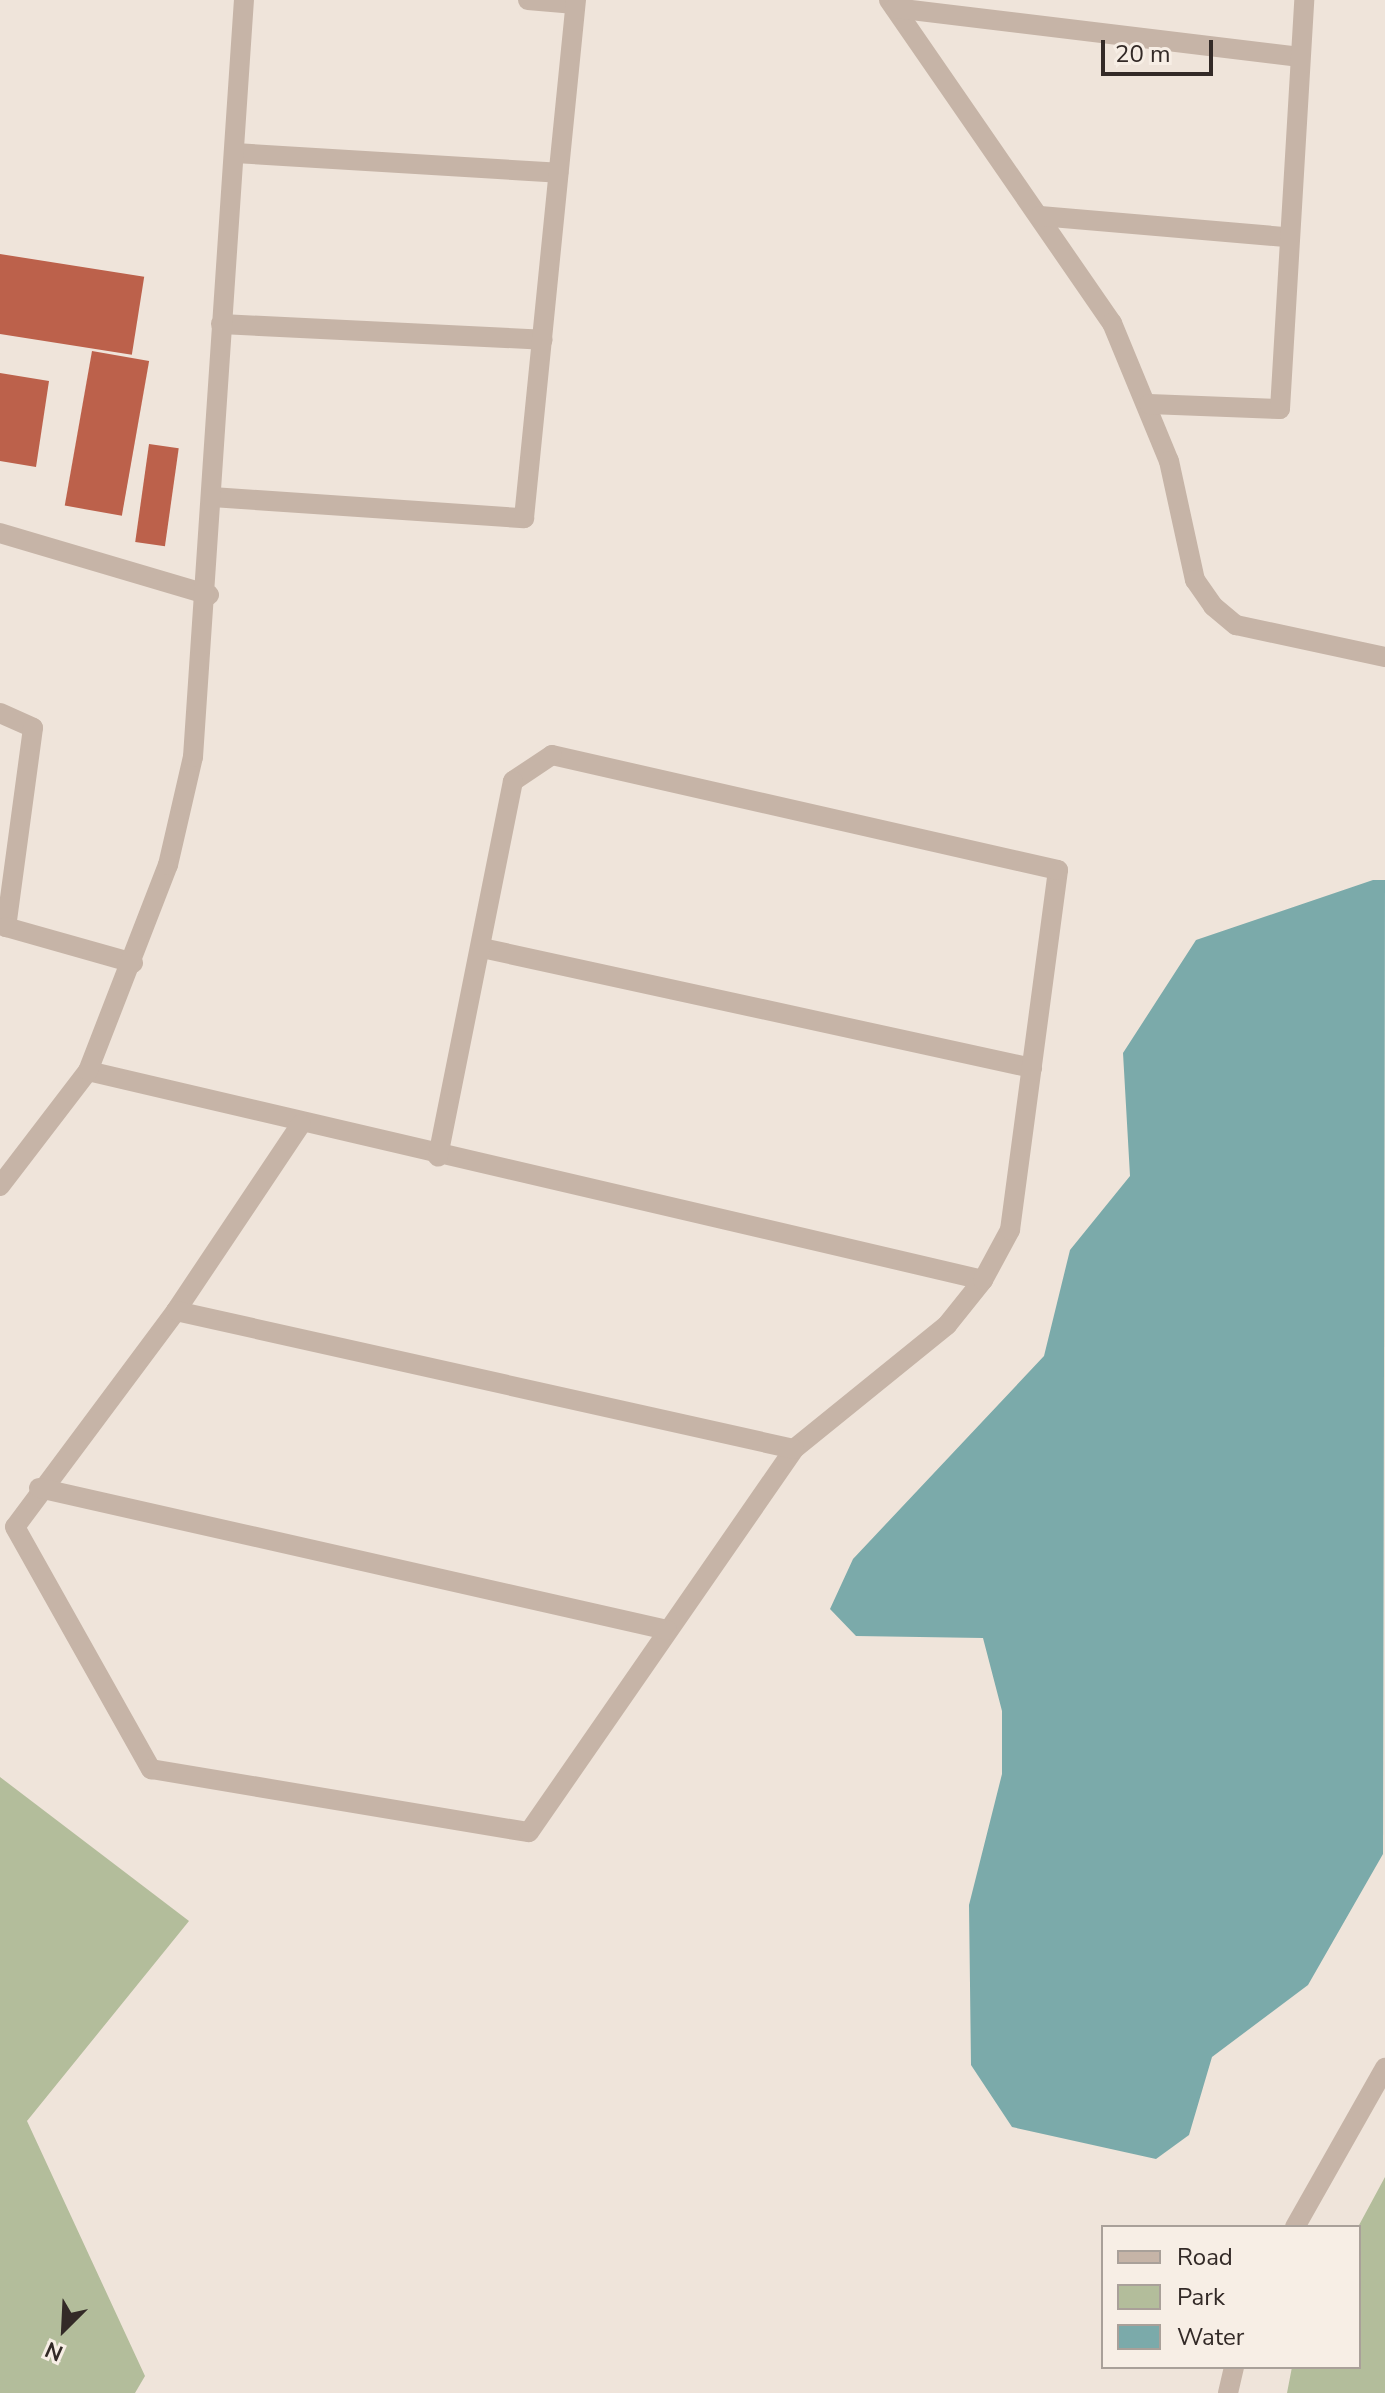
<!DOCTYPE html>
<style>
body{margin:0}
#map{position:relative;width:1385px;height:2393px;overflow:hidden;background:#efe4da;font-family:"Nunito Sans",sans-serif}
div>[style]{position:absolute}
.green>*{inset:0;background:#b3bd9b}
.water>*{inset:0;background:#7baaaa}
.building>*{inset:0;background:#bc614b;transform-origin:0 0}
.minor>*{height:20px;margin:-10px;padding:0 10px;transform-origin:10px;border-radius:10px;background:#c6b4a7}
.tertiary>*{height:20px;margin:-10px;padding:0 10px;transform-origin:10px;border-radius:10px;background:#c6b4a7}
span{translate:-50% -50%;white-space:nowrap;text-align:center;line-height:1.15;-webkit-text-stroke:6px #f7eee5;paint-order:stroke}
.legend{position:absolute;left:1101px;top:2225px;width:260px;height:144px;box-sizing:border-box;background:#f7eee5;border:2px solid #a9a099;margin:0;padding:10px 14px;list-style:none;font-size:24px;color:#332a27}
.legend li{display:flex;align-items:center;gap:16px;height:40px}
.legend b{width:40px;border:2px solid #a9a099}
.north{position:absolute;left:24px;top:2289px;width:80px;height:80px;-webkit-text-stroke:6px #f7eee5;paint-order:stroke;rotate:204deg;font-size:22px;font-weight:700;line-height:32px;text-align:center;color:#332a27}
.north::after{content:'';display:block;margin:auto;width:28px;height:36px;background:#332a27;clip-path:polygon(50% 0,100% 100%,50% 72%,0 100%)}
.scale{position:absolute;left:1101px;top:40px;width:112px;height:36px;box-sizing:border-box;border:4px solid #332a27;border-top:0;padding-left:10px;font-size:24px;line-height:28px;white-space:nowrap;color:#332a27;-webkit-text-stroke:6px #f7eee5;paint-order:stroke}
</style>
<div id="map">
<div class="green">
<i style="clip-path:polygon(0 1777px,189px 1921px,27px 2121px,145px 2376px,135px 2393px,0 2393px)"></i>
<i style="clip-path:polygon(1385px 2177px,1385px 2393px,1287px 2393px,1292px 2367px,1359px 2367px,1358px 2227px)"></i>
</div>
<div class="water">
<i style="clip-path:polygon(1373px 880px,1385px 880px,1383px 1854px,1308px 1985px,1212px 2057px,1189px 2135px,1156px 2159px,1012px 2127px,971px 2065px,969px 1905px,1002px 1774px,1002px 1711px,983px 1638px,856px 1636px,830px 1609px,853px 1559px,1044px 1356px,1070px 1250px,1130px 1176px,1123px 1053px,1196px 940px)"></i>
</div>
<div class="building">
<i style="left:0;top:254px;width:146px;height:79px;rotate:9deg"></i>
<i style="left:92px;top:351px;width:58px;height:157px;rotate:10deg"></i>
<i style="clip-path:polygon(0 373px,49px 381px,36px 467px,0 461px)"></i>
<i style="left:149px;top:444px;width:30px;height:99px;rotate:8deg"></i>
</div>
<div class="minor">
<i style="left:528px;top:0;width:47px;rotate:4.9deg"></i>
<i style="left:889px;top:0;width:393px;rotate:55.4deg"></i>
<i style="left:1112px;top:323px;width:149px;rotate:67.6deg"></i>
<i style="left:1169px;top:461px;width:122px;rotate:77.7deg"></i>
<i style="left:1195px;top:580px;width:32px;rotate:55deg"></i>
<i style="left:1213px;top:606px;width:30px;rotate:40deg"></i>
<i style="left:1236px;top:625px;width:152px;rotate:12.1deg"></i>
<i style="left:895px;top:8px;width:408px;rotate:6.9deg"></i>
<i style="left:235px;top:153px;width:324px;rotate:3.5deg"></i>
<i style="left:1040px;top:216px;width:247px;rotate:4.9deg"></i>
<i style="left:221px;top:324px;width:322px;rotate:2.8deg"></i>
<i style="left:1149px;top:404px;width:131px;rotate:2.2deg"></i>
<i style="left:1280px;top:409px;width:410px;rotate:-86.6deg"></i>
<i style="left:212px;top:497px;width:313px;rotate:3.9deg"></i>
<i style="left:524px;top:518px;width:521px;rotate:-84.27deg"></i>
<i style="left:0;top:533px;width:218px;rotate:16.5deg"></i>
<i style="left:0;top:713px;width:36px;rotate:24deg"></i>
<i style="left:33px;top:728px;width:201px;rotate:97.7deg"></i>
<i style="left:6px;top:927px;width:132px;rotate:15.8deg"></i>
<i style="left:482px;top:948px;width:563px;rotate:12.31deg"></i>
<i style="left:88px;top:1071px;width:919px;rotate:13.14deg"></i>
<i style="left:301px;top:1124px;width:225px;rotate:123.8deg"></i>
<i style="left:176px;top:1311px;width:269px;rotate:126.7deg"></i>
<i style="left:15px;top:1527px;width:278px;rotate:60.7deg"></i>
<i style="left:151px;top:1769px;width:383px;rotate:9.5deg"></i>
<i style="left:529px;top:1832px;width:466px;rotate:-55.3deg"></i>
<i style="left:794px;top:1449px;width:197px;rotate:-39deg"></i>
<i style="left:947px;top:1325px;width:58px;rotate:-51.3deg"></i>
<i style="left:983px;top:1280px;width:57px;rotate:-61.6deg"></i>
<i style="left:1010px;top:1230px;width:363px;rotate:-82.4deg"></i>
<i style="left:1058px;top:870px;width:519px;rotate:-167.2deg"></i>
<i style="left:552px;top:755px;width:47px;rotate:146.3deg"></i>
<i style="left:513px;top:781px;width:383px;rotate:101.3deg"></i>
<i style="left:176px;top:1311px;width:633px;rotate:12.59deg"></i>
<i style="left:39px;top:1488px;width:644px;rotate:12.74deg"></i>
<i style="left:1295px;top:2227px;width:183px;rotate:-60.5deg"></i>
<i style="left:1228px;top:2393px;width:27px;rotate:-77deg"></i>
</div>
<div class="tertiary">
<i style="left:0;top:1186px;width:145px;rotate:-52.6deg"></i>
<i style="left:88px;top:1071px;width:221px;rotate:-68.8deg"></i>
<i style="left:168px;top:865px;width:111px;rotate:-77deg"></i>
<i style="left:193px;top:757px;width:759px;rotate:-86.15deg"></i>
</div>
<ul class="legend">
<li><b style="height:10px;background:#c6b4a7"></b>Road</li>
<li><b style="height:22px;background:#b3bd9b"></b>Park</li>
<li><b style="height:22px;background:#7baaaa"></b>Water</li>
</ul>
<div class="north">N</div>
<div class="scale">20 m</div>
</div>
